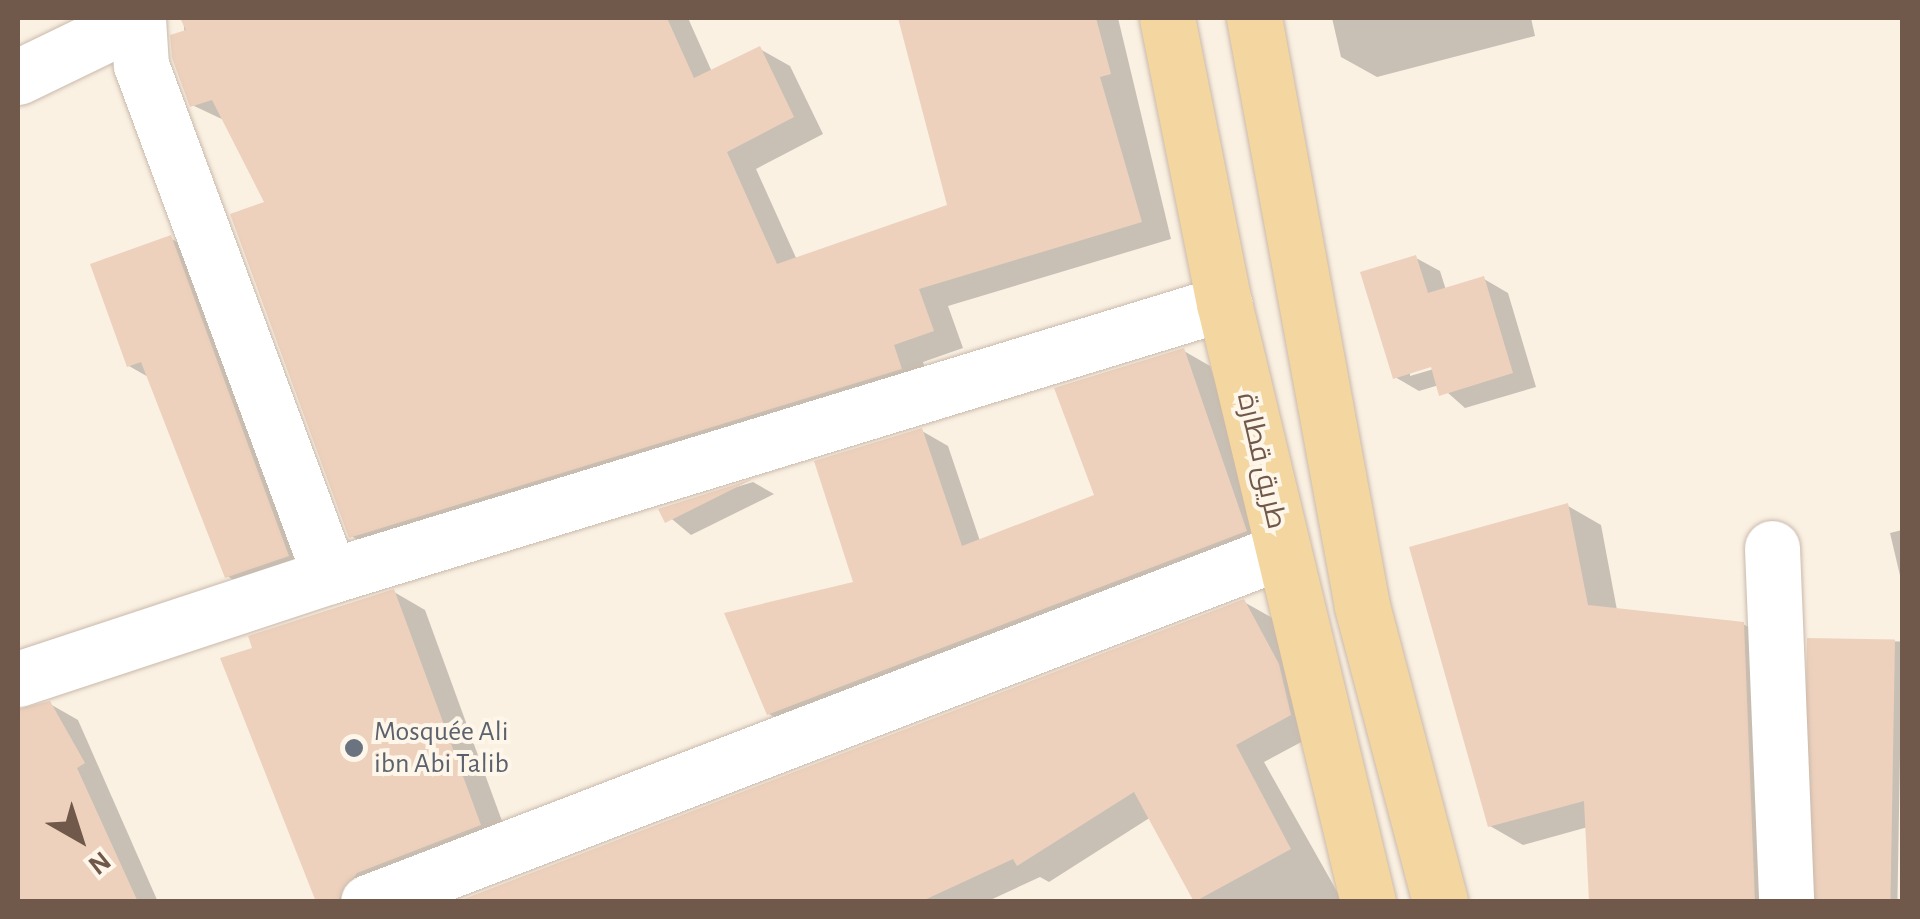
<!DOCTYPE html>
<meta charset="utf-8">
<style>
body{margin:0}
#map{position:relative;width:1920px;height:919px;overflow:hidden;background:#faf1e3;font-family:"Alegreya Sans",Cairo,sans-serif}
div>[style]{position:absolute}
.shadow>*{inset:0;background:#0003;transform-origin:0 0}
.building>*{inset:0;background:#edd1bd;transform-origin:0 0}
.roads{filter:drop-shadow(0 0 2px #cab9ab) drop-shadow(0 0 2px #cab9ab)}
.minor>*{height:55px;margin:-27.5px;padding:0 27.5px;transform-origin:27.5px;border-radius:27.5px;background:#fff}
.major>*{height:55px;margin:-27.5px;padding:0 27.5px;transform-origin:27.5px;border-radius:27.5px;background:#f4d6a0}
.dots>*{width:28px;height:28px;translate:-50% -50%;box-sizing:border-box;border:5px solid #fdf6e9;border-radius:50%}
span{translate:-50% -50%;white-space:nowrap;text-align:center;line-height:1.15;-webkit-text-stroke:8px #fdf6e9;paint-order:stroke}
.street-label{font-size:28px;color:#70594b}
.worship-label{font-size:28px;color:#5b616d}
.left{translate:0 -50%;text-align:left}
.frame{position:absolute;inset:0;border:20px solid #70594b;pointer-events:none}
.north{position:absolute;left:30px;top:789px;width:100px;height:100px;-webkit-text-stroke:8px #fdf6e9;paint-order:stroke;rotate:141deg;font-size:28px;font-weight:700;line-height:40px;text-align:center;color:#70594b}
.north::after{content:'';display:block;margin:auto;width:35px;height:45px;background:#70594b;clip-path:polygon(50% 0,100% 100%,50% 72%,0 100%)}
</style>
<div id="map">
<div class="shadow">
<i style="clip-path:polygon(183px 18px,688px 18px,712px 72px,760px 49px,790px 66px,823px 134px,756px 169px,797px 260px,950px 207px,901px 18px,1118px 18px,1171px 239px,948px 306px,963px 348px,923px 362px,931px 385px,381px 553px,351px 536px,267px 203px,226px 121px,192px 105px)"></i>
<i style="clip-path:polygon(1332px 18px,1531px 18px,1535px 36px,1377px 77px,1341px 57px)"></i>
<i style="clip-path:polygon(170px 238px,194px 252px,312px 570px,251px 590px,227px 576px,150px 378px,129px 366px)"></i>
<i style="clip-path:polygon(evenodd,1416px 258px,1440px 271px,1446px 290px,1484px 279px,1508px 293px,1536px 387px,1465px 408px,1439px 385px,1419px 391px,1395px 377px,1416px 258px,1442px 361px,1444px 366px,1410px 376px,1410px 371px,1442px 361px)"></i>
<i style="clip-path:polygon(1184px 351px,1210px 366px,1272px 546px,795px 729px,769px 714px,856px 584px,922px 431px,948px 446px,980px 541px,1097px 496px)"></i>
<i style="clip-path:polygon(753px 482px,774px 494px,691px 535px,661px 510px)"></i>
<i style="clip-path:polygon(1568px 506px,1601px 525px,1617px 610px,1743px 624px,1776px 643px,1786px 902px,1591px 902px,1588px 827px,1523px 845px,1490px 826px)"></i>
<i style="clip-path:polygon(1902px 530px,1902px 584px,1890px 533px)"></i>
<i style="clip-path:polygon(394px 592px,425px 610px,510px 843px,372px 902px,320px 902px,256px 650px)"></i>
<i style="clip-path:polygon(1244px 602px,1274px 619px,1320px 732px,1264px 762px,1343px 902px,1196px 902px,1151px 817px,1049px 882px,1040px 877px,986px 902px,463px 902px)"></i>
<i style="left:1809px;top:640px;width:93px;height:262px;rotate:1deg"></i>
<i style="clip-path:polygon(50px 704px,78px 720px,158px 902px,18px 902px,18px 711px)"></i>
</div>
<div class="building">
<i style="clip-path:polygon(180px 18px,667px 18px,694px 78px,760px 46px,794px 117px,727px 152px,777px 264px,947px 205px,898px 18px,1096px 18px,1111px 74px,1100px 77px,1142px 222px,919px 289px,934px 331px,894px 345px,902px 369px,349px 538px,230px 214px,264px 202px,212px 100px,190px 107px,172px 58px,170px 35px,186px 30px)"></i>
<i style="clip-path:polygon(171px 235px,289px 556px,225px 578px,141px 362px,127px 367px,90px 264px)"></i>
<i style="clip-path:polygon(1416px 255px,1428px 293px,1484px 276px,1513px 373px,1439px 396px,1431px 367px,1393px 379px,1360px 272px)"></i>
<i style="clip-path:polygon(1184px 348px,1247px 531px,767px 715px,724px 613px,853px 582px,814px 461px,922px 428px,962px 546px,1094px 495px,1054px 388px)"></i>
<i style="clip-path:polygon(753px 479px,665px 523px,658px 509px)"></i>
<i style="clip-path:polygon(1568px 503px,1588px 605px,1744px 622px,1755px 902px,1589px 902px,1584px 801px,1488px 827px,1409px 547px)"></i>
<i style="clip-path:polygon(394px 589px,481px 825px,357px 873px,337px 902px,316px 902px,220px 658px,252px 648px,248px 636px)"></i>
<i style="clip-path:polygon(1244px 599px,1279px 664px,1291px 715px,1236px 745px,1291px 849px,1194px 902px,1134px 792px,1017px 866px,1013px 859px,920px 902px,456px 902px)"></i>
<i style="left:1807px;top:638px;width:88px;height:264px;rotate:1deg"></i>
<i style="clip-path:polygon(50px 701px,85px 763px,77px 768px,138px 902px,18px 902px,18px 709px)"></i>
</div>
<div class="roads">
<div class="minor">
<i style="left:18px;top:77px;width:133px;rotate:-25.8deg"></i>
<i style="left:138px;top:19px;width:46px;rotate:86.3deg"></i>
<i style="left:141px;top:65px;width:545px;rotate:69.7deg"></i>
<i style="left:330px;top:576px;width:935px;rotate:-16.98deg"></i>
<i style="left:1772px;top:548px;width:354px;rotate:87.7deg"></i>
<i style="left:18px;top:679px;width:329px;rotate:-18.3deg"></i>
<i style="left:368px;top:902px;width:979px;rotate:-21.01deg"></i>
</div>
<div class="major">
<i style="left:1167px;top:18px;width:291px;rotate:78.7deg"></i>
<i style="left:1224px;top:303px;width:616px;rotate:76.48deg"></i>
<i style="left:1254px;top:18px;width:598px;rotate:79.59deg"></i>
<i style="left:1362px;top:606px;width:306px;rotate:75.2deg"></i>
</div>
</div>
<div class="dots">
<i style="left:354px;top:748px;background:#6b7280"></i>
</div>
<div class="street-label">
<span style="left:1261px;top:461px;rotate:77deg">طريق قطارة</span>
</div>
<div class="worship-label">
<span class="left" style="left:374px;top:748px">Mosquée Ali<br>ibn Abi Talib</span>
</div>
<div class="frame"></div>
<div class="north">N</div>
</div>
